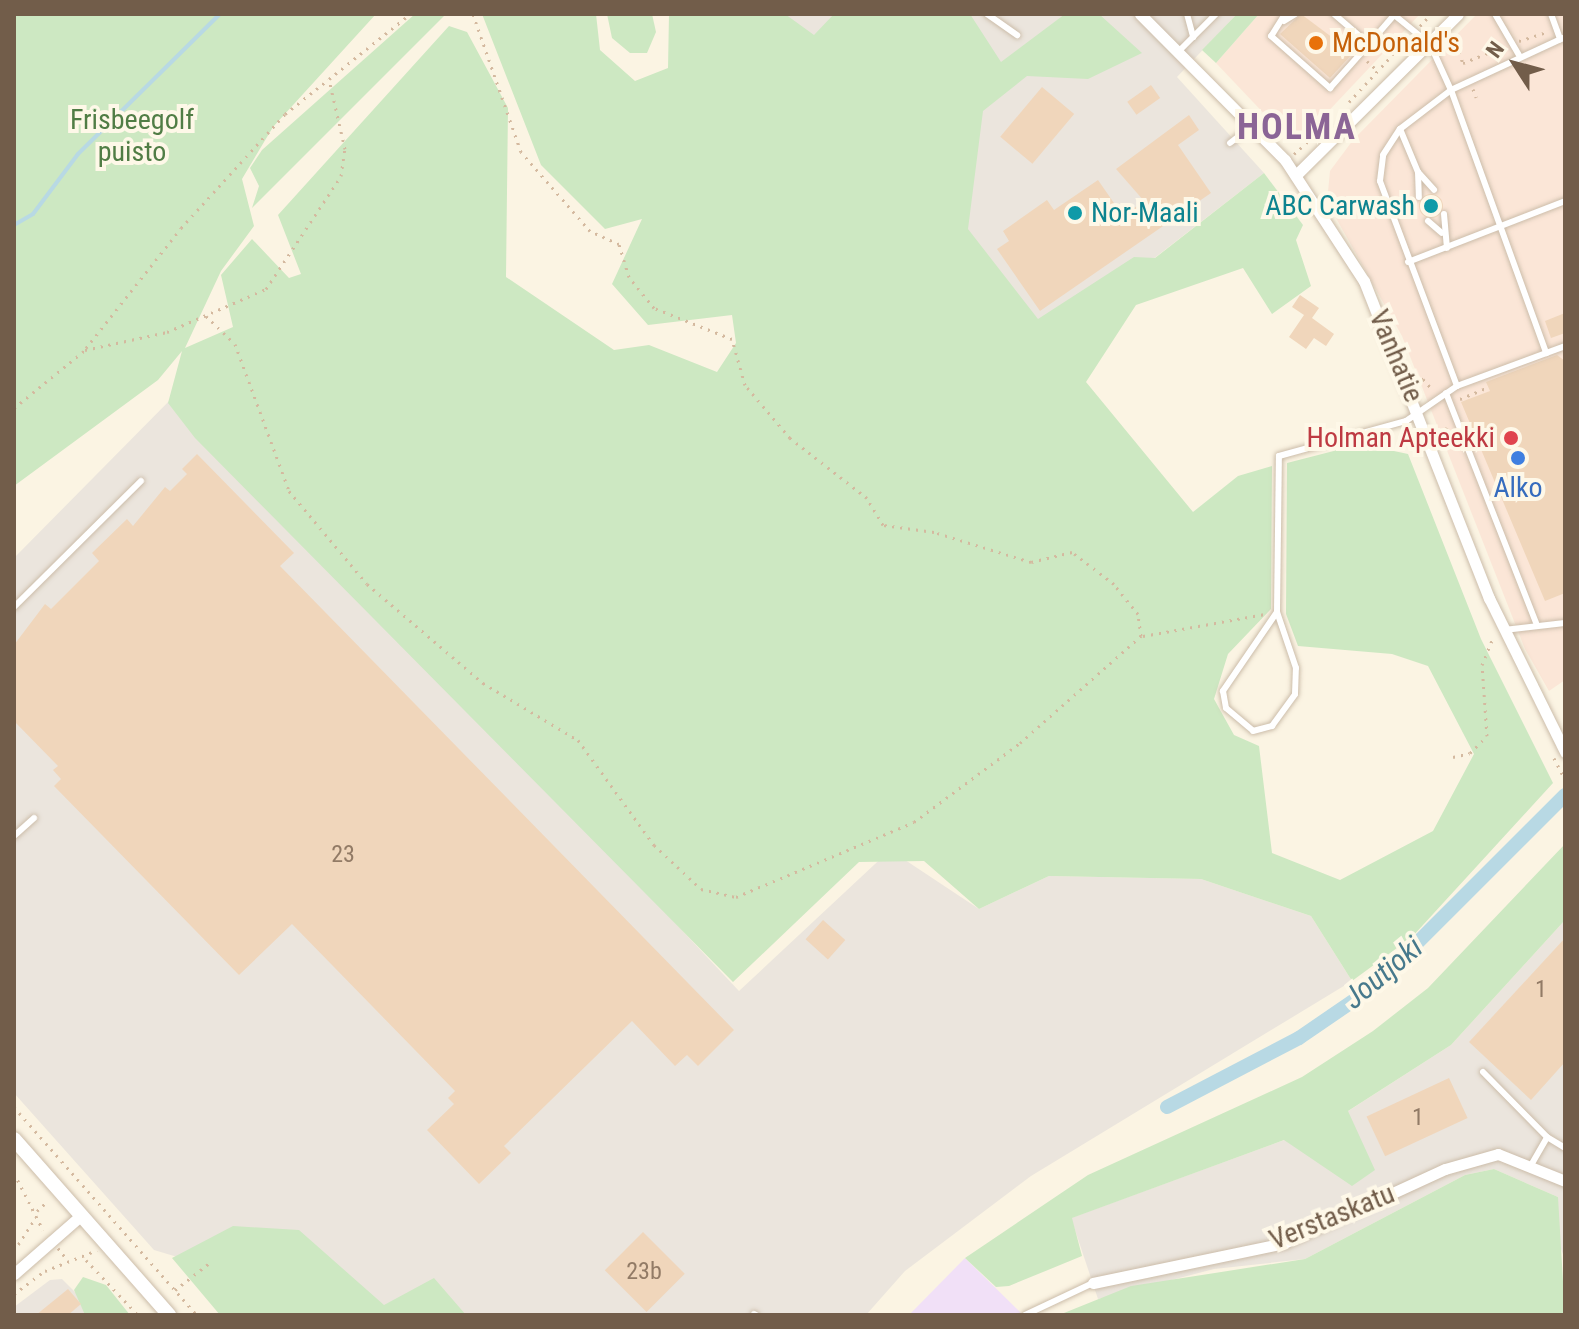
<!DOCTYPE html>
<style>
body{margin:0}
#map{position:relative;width:1579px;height:1329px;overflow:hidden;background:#fbf4e3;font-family:"Roboto Condensed",sans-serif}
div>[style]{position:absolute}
.commercial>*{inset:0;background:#fbe6d7}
.industrial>*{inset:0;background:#ebe5dd}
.education>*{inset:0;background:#f1e0f7}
.green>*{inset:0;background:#cde8c2}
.stream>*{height:4px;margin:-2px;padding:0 2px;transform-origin:2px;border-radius:2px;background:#b8d9e4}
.canal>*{height:14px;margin:-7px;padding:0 7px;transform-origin:7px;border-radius:7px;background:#b8d9e4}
.building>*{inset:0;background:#f0d6bb;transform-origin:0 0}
.round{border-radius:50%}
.path>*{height:3px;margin-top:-1.5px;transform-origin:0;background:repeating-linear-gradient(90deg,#d4b99f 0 2px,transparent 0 8px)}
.roads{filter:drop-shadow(0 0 2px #ccbdaa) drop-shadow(0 0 2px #ccbdaa)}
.service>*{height:6px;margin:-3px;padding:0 3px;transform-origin:3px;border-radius:3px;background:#fff}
.minor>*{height:11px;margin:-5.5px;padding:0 5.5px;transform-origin:5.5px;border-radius:5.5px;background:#fff}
.tertiary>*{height:14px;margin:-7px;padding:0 7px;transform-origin:7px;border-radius:7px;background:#fff}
.dots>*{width:22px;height:22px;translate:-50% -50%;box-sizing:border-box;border:4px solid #fef8e8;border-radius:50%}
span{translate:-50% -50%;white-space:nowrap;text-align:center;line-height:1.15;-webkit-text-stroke:8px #fef8e8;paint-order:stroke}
.number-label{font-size:24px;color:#927b66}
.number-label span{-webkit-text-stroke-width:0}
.food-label{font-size:28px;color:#c56008}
.left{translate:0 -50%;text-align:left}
.park-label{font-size:28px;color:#507d45}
.culture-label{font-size:28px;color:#0d838f}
.right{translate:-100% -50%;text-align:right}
.street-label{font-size:28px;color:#725d4a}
.health-label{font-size:28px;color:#be3a42}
.shop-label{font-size:28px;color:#366cbe}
.water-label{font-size:30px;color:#47798c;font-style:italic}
.district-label{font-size:36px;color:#8b6596;font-weight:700;letter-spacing:2px}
.frame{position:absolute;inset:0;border:16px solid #725d4a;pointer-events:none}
.north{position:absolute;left:1475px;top:24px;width:80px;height:80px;-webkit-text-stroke:6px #fef8e8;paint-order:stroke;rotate:306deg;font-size:22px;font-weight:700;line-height:32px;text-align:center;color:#725d4a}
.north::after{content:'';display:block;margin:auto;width:28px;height:36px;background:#725d4a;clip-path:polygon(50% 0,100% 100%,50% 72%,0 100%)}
</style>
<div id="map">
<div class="commercial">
<i style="clip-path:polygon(1259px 14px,1420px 14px,1304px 137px,1291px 142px,1216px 63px)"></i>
<i style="clip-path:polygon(1477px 14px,1565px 14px,1565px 680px,1549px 691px,1525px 649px,1402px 336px,1327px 202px,1330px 171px,1353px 140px)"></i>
</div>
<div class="industrial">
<i style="clip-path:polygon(755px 14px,1237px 14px,1177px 77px,1264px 173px,1032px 353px)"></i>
<i style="clip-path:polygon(177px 393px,739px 991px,890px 850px,979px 909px,1049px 876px,1201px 879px,1311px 916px,1352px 981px,1031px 1176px,905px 1271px,866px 1315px,371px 1315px,154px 1250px,14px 1093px,14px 558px)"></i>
<i style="clip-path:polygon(1565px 920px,1565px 1260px,1556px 1235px,1558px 1197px,1494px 1169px,1465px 1175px,1305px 1259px,1214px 1269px,1098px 1299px,1071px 1218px,1328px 1124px,1451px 1045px)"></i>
<i style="clip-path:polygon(62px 1279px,86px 1303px,85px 1315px,14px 1315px,14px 1307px,50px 1280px)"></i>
</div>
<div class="education">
<i style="clip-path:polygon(965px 1258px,1023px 1315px,909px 1315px)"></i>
</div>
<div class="green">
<i style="clip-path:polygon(14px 14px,376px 14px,273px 127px,242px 179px,254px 226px,221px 271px,185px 348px,233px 327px,221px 275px,252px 239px,289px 278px,301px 274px,278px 215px,449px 26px,467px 32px,508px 108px,506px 277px,614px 350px,649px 345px,717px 372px,736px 343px,732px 315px,648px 325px,612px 284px,642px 219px,605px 229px,541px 165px,482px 14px,596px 14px,600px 50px,635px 81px,668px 68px,669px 14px,785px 14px,814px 35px,834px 14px,970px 14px,1001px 62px,1065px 14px,1099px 14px,1142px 53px,1088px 79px,1027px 76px,983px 111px,968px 229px,1038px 319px,1134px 257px,1155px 258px,1264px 173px,1303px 225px,1296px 240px,1311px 286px,1272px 314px,1243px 268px,1136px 305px,1086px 382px,1193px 512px,1238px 476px,1272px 466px,1271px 609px,1228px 654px,1214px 699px,1234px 735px,1259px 746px,1272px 853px,1340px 880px,1433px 831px,1474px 754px,1428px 666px,1392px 654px,1298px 646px,1286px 614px,1287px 463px,1361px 444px,1408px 454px,1481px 639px,1553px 783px,1412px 937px,1352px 981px,1311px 916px,1201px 879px,1049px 876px,979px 909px,924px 861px,859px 862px,733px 982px,195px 438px,168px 403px,182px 351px,158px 380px,14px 486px)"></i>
<i style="clip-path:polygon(415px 14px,446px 14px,252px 208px,259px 186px,250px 168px,262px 150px)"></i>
<i style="clip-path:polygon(607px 14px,652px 14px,656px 32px,647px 53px,630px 53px,612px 38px)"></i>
<i style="clip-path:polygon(1237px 14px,1259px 14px,1216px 63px,1202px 50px)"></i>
<i style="clip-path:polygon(1565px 844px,1565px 920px,1451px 1045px,1348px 1111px,1375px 1170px,1352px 1186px,1284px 1140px,1072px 1218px,1082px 1256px,1009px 1286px,996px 1287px,965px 1258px,1088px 1175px,1302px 1077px,1373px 1031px,1428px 988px)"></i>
<i style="clip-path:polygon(1494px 1169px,1558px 1197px,1565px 1315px,1059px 1315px,1131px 1286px,1305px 1259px,1465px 1175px)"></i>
<i style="clip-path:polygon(233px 1226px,299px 1230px,384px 1305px,434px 1278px,466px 1315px,220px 1315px,172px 1258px)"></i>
<i style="clip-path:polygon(83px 1277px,106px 1285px,130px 1315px,85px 1315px,74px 1290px)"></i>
</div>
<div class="stream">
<i style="left:14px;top:225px;width:22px;rotate:-30deg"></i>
<i style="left:33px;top:214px;width:75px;rotate:-53.1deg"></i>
<i style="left:78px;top:154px;width:199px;rotate:-44.6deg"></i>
</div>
<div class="canal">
<i style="left:1167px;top:1107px;width:149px;rotate:-27.6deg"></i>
<i style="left:1299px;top:1038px;width:88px;rotate:-34.4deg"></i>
<i style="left:1372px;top:988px;width:273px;rotate:-45deg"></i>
</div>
<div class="building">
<i style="clip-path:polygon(1301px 14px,1353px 53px,1330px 78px,1280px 34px)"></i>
<i style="left:1151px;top:85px;width:16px;height:29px;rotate:55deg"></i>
<i style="left:1042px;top:87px;width:42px;height:65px;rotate:40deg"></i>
<i style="clip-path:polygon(1189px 115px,1199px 130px,1178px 145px,1211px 193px,1040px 311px,997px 249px,1009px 241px,1003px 231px,1047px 200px,1054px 210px,1098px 180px,1123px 216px,1144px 201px,1116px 169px)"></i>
<i class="round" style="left:1419px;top:194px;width:24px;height:24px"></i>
<i style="clip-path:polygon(1300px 295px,1319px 308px,1312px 318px,1334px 334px,1326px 346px,1314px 338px,1306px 349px,1289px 337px,1304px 315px,1292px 307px)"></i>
<i style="clip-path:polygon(1565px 313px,1565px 333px,1551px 338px,1545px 321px)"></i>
<i style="clip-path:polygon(1557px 355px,1565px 361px,1565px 593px,1545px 601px,1461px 402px,1490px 391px,1486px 382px)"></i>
<i style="clip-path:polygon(197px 454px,294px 553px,280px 566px,734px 1030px,698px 1066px,687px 1055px,675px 1066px,632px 1021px,504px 1146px,511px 1153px,479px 1184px,427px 1130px,454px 1104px,448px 1098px,455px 1091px,292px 924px,239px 975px,54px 786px,61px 779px,53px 770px,58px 766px,14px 721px,14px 645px,45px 604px,51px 609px,99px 561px,92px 553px,127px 519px,133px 526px,165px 487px,170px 491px,187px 474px,182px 469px)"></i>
<i style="left:823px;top:920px;width:30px;height:26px;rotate:42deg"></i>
<i style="clip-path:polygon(1565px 938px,1565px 1062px,1531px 1100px,1469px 1042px)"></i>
<i style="left:1449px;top:1078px;width:44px;height:91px;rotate:65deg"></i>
<i style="left:643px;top:1232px;width:59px;height:54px;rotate:45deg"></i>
<i style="clip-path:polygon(68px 1289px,81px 1304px,68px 1315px,36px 1315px)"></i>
</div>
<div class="path">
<i style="left:1420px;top:26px;width:16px;rotate:-47deg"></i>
<i style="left:1453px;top:37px;width:28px;rotate:69deg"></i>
<i style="left:1463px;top:63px;width:45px;rotate:-22deg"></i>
<i style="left:1519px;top:41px;width:28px;rotate:-18deg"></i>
<i style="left:1367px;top:61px;width:15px;rotate:42deg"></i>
<i style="left:1473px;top:89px;width:9px;rotate:69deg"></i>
<i style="left:1349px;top:102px;width:88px;rotate:-47.3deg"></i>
<i style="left:1294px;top:154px;width:52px;rotate:-41.9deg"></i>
<i style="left:206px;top:316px;width:40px;rotate:44deg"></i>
<i style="left:235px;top:344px;width:157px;rotate:69.8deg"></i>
<i style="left:289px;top:491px;width:121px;rotate:50deg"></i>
<i style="left:367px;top:584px;width:153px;rotate:40.5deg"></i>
<i style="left:483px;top:683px;width:111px;rotate:31deg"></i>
<i style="left:578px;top:740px;width:130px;rotate:54.1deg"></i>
<i style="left:654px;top:845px;width:64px;rotate:43.1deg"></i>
<i style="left:701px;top:889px;width:36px;rotate:13deg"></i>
<i style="left:736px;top:897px;width:193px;rotate:-22.8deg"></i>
<i style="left:914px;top:822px;width:132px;rotate:-36.7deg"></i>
<i style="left:1020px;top:743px;width:162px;rotate:-41.5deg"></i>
<i style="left:1141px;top:636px;width:22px;rotate:-98deg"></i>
<i style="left:1138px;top:614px;width:38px;rotate:-129deg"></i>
<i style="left:1114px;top:584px;width:53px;rotate:-142.7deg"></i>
<i style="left:1072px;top:552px;width:42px;rotate:166.3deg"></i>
<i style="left:1031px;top:562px;width:102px;rotate:-162.8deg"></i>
<i style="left:934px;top:532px;width:51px;rotate:-172.2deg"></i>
<i style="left:883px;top:525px;width:31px;rotate:-121deg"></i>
<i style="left:867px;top:498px;width:98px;rotate:-142.1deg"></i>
<i style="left:790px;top:438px;width:70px;rotate:-130.3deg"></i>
<i style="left:745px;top:385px;width:48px;rotate:-105.8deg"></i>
<i style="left:732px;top:339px;width:84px;rotate:-158.3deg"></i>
<i style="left:654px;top:308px;width:40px;rotate:-129deg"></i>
<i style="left:629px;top:277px;width:34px;rotate:-107deg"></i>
<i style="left:619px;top:244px;width:32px;rotate:-156deg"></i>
<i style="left:590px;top:231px;width:105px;rotate:-131.1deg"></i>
<i style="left:521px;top:152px;width:146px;rotate:-109.2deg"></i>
<i style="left:86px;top:348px;width:153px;rotate:-51.6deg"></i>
<i style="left:181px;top:228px;width:154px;rotate:-47.6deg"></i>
<i style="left:285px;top:114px;width:56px;rotate:-38.5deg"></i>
<i style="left:1415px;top:382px;width:9px;rotate:-21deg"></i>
<i style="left:1423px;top:379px;width:15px;rotate:48deg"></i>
<i style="left:1460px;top:399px;width:30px;rotate:-23deg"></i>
<i style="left:14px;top:408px;width:92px;rotate:-39.2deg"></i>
<i style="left:85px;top:350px;width:84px;rotate:-12.4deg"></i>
<i style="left:167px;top:332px;width:108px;rotate:-23.5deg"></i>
<i style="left:266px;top:289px;width:136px;rotate:-56.4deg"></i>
<i style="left:341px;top:176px;width:27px;rotate:-82deg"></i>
<i style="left:345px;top:149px;width:72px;rotate:-102.9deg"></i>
<i style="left:329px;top:79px;width:104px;rotate:-38.7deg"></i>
<i style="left:1440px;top:443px;width:17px;rotate:-66deg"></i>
<i style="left:1143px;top:636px;width:124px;rotate:-10.2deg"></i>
<i style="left:1453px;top:757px;width:17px;rotate:-13deg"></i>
<i style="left:1470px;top:753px;width:24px;rotate:-45deg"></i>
<i style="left:1487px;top:736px;width:71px;rotate:-94deg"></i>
<i style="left:1482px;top:665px;width:31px;rotate:-68deg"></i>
<i style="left:1554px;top:758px;width:25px;rotate:63deg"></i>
<i style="left:14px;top:1107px;width:277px;rotate:48.7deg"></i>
<i style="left:14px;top:1173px;width:64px;rotate:63deg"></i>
<i style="left:37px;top:1211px;width:16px;rotate:-43deg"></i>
<i style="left:58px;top:1248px;width:16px;rotate:52deg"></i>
<i style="left:14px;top:1251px;width:37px;rotate:-57deg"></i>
<i style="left:86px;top:1260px;width:76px;rotate:46.6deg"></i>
<i style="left:175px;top:1290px;width:47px;rotate:-38.1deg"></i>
<i style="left:14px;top:1294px;width:39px;rotate:-37deg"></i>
<i style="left:45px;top:1271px;width:56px;rotate:-22deg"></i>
</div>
<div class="roads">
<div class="service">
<i style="left:987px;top:14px;width:37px;rotate:35deg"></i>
<i style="left:1187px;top:14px;width:24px;rotate:75deg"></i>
<i style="left:1285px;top:14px;width:26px;rotate:122deg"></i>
<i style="left:1271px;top:36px;width:79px;rotate:41.4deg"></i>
<i style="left:1330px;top:88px;width:59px;rotate:-48.4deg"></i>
<i style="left:1334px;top:14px;width:46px;rotate:40.6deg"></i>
<i style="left:1369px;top:44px;width:38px;rotate:-49deg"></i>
<i style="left:1393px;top:14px;width:48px;rotate:39deg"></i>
<i style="left:1430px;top:44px;width:51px;rotate:65.5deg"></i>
<i style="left:1451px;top:90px;width:280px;rotate:70.1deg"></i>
<i style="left:1495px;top:14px;width:48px;rotate:59.7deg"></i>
<i style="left:1551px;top:14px;width:27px;rotate:70deg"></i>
<i style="left:1284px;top:21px;width:13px;rotate:-32deg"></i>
<i style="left:1180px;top:50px;width:51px;rotate:-45deg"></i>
<i style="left:1400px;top:129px;width:47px;rotate:67.3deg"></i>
<i style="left:1418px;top:172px;width:25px;rotate:88deg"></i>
<i style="left:1230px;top:143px;width:28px;rotate:-38deg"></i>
<i style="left:1418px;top:172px;width:24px;rotate:48deg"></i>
<i style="left:1444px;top:214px;width:34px;rotate:85deg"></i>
<i style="left:1428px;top:221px;width:18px;rotate:41deg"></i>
<i style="left:1408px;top:262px;width:168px;rotate:-21.2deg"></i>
<i style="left:1457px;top:386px;width:219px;rotate:-110.6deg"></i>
<i style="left:1380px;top:181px;width:26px;rotate:-83deg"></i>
<i style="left:1383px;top:155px;width:31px;rotate:-57deg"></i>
<i style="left:1400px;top:129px;width:64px;rotate:-37.4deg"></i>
<i style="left:1451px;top:90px;width:126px;rotate:-24.9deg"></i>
<i style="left:1446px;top:393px;width:247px;rotate:68.6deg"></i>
<i style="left:14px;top:607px;width:179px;rotate:-44.8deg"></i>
<i style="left:1277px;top:612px;width:96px;rotate:124.4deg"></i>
<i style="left:1223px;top:691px;width:17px;rotate:80deg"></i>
<i style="left:1226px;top:708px;width:35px;rotate:40deg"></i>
<i style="left:1253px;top:731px;width:20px;rotate:-15deg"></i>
<i style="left:1272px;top:726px;width:39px;rotate:-54deg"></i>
<i style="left:1295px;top:694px;width:26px;rotate:-88deg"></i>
<i style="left:1296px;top:668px;width:59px;rotate:-108.7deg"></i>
<i style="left:1277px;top:612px;width:156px;rotate:-89.3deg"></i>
<i style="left:1279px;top:456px;width:132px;rotate:-15.4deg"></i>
<i style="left:1406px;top:421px;width:62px;rotate:-34.5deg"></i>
<i style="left:1457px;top:386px;width:115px;rotate:-20.3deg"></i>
<i style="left:1504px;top:630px;width:61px;rotate:-6.5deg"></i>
<i style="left:14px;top:836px;width:27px;rotate:-42deg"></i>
<i style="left:1483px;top:1072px;width:91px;rotate:45.4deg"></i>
<i style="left:1530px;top:1167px;width:34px;rotate:-60deg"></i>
<i style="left:1547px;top:1137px;width:21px;rotate:31deg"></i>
<i style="left:754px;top:1314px;width:2px;rotate:27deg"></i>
<i style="left:1025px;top:1315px;width:75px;rotate:-25.2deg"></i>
</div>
<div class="minor">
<i style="left:1140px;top:14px;width:206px;rotate:45.2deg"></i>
<i style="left:1285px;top:160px;width:145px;rotate:56.9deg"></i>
<i style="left:1364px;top:281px;width:341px;rotate:68.5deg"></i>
<i style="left:1489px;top:598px;width:172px;rotate:63.7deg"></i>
<i style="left:1296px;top:175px;width:228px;rotate:-44.8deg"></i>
<i style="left:14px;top:1274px;width:86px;rotate:-41.2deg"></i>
<i style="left:1093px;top:1283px;width:195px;rotate:-11.8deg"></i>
<i style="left:1284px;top:1243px;width:177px;rotate:-24.7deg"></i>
<i style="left:1445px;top:1169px;width:55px;rotate:-15.8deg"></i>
<i style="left:1498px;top:1154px;width:72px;rotate:21.9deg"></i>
</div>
<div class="tertiary">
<i style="left:14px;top:1139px;width:235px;rotate:48.6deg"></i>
</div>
</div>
<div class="dots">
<i style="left:1316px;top:43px;background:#e8710a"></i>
<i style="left:1431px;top:206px;background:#0f9aa8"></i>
<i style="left:1075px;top:213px;background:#0f9aa8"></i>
<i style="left:1511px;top:438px;background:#e0444e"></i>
<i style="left:1518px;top:458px;background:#3f7fe0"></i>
</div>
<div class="number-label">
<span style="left:343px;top:855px">23</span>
<span style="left:1541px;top:990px">1</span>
<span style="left:1418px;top:1118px">1</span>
<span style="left:644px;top:1272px">23b</span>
</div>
<div class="food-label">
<span class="left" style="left:1332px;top:43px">McDonald's</span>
</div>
<div class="park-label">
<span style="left:132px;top:136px">Frisbeegolf<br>puisto</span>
</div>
<div class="culture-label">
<span class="right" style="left:1415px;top:206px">ABC Carwash</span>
<span class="left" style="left:1091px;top:213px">Nor-Maali</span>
</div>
<div class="street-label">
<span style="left:1396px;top:356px;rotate:67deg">Vanhatie</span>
<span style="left:1332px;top:1217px;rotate:-22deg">Verstaskatu</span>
</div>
<div class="health-label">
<span class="right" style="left:1495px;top:438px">Holman Apteekki</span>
</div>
<div class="shop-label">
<span style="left:1518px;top:488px">Alko</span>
</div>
<div class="water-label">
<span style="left:1383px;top:973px;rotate:-40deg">Joutjoki</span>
</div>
<div class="district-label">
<span style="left:1297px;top:128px">HOLMA</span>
</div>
<div class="frame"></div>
<div class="north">N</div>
</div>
